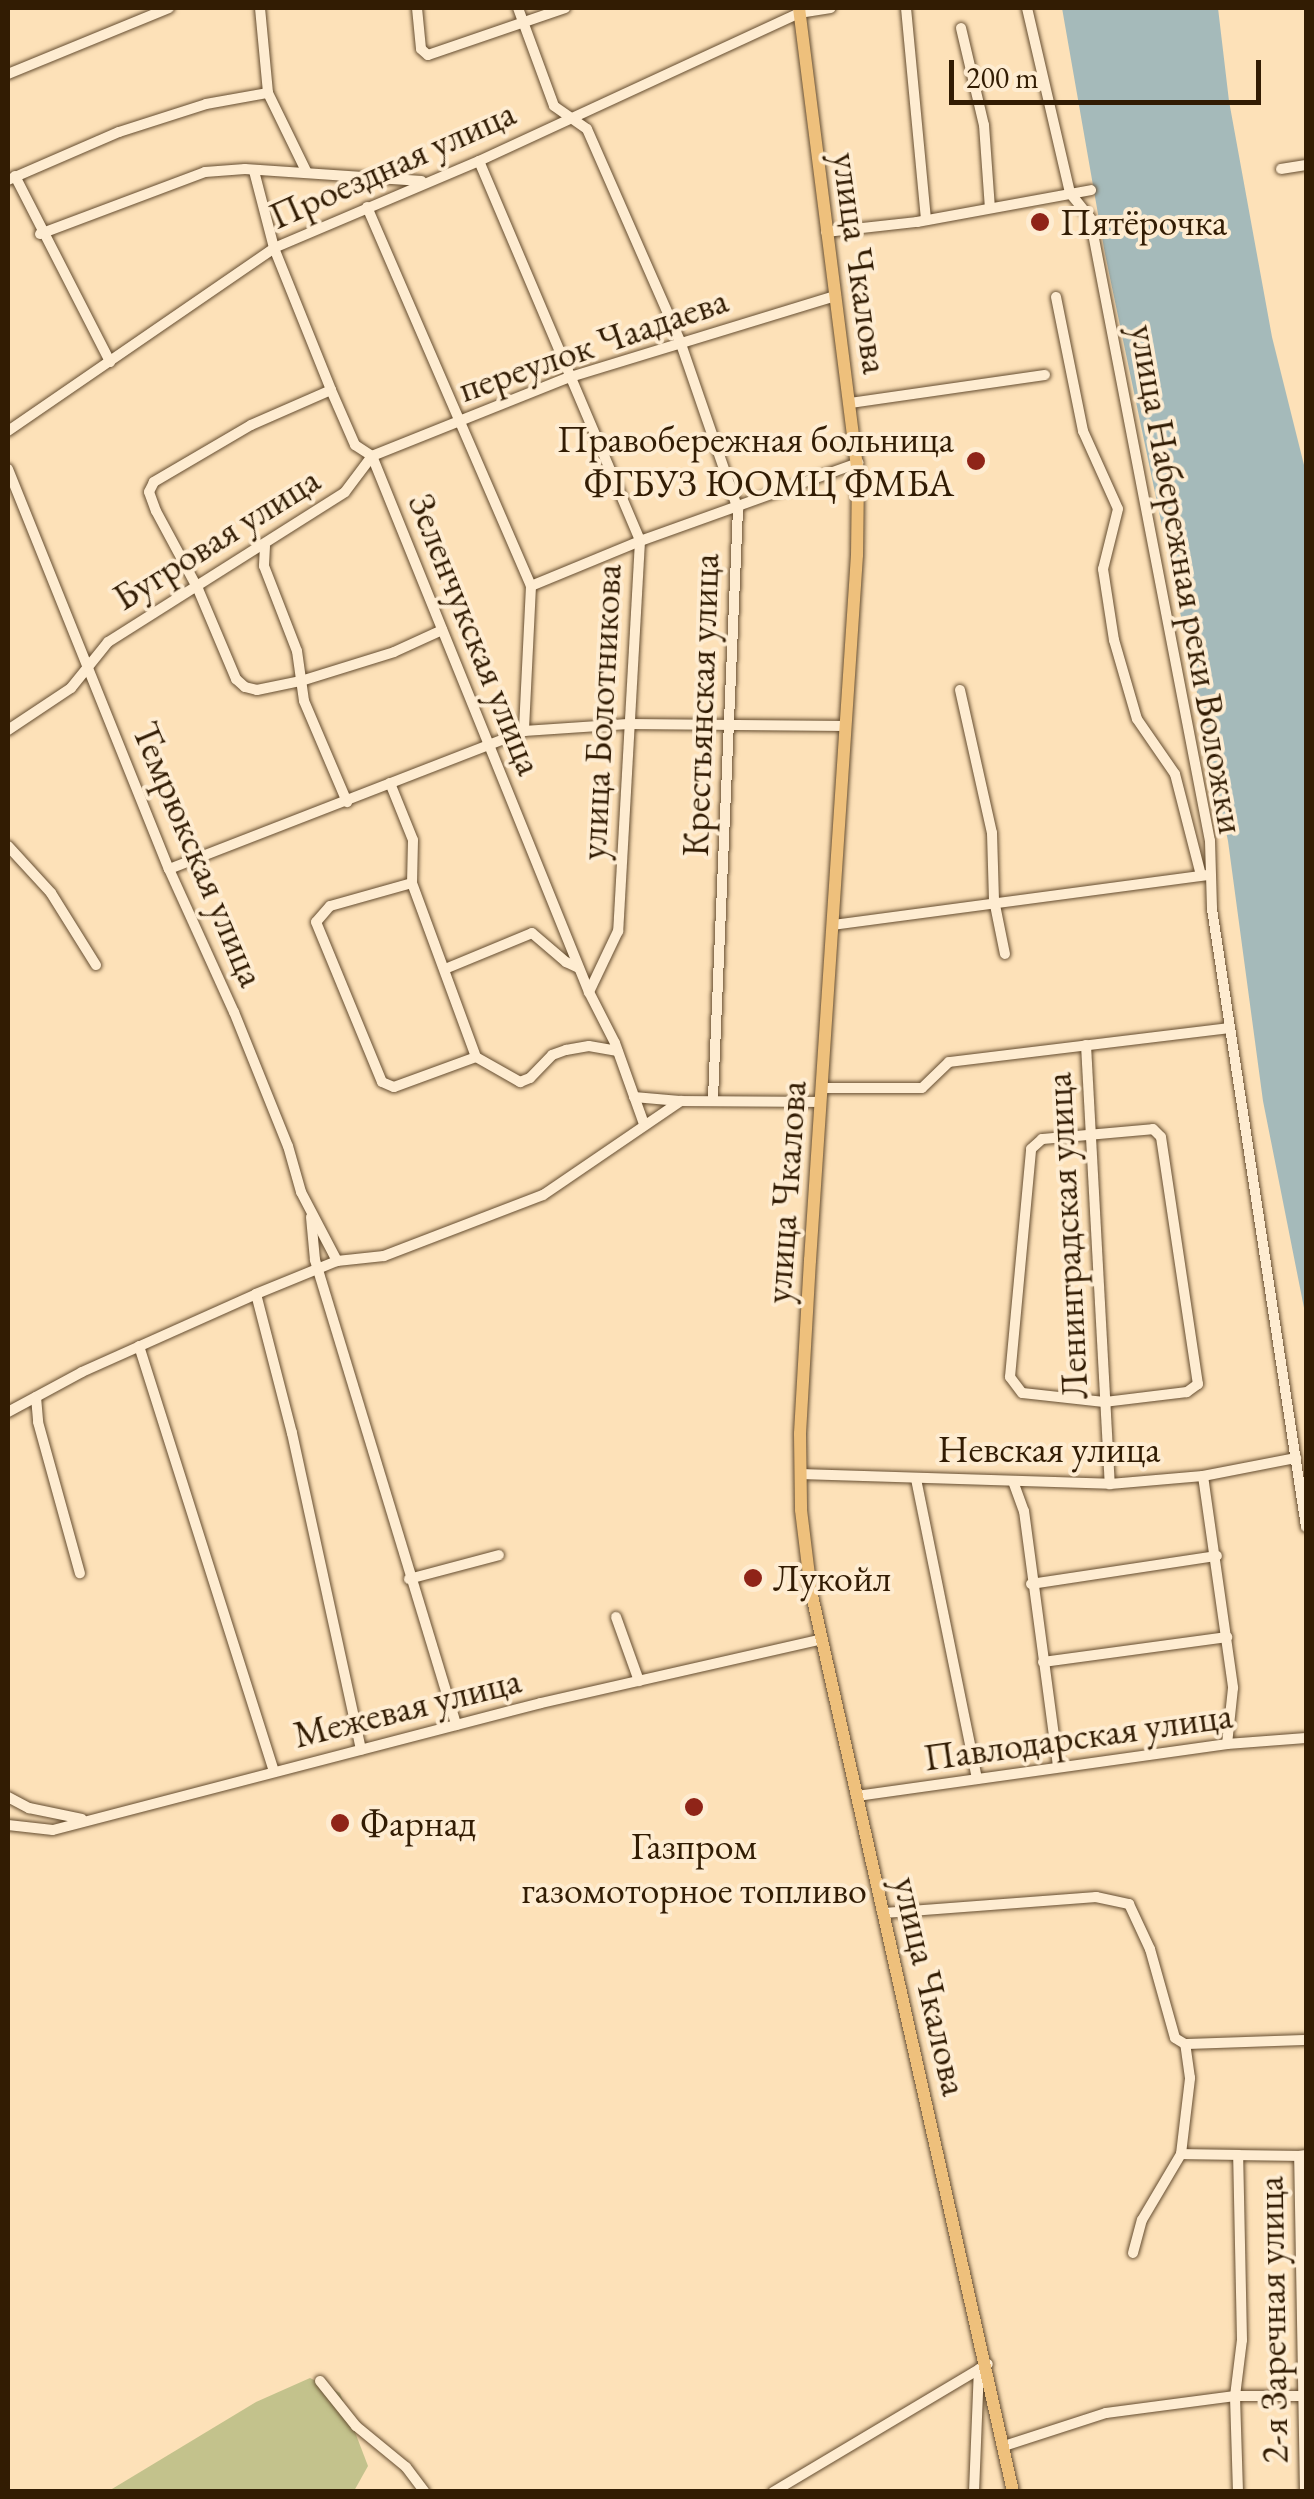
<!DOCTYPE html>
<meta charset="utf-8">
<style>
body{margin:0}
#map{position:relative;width:1314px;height:2499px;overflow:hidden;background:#fde1b8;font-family:"EB Garamond",serif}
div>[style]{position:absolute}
.green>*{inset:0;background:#c3c28c}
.water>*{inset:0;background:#a5baba}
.roads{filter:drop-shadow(0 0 2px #654d30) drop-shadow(0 0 2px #654d30)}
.minor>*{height:10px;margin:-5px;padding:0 5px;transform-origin:5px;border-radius:5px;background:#feecd1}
.major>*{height:12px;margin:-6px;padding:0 6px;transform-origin:6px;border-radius:6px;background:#eec07c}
.dots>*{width:28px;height:28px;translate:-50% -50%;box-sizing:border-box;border:5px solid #feecd1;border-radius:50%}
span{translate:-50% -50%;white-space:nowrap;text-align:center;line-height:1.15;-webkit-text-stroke:8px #feecd1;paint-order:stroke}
.street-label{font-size:38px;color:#321c03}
.poi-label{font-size:38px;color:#321c03}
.left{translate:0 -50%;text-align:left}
.right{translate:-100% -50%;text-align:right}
.frame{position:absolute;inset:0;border:10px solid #321c03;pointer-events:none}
.scale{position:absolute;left:949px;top:60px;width:312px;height:45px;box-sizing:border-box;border:5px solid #321c03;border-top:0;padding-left:12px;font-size:30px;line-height:35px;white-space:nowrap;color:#321c03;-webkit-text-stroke:8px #feecd1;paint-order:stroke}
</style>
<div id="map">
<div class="green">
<i style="clip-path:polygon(310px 2378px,340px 2393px,368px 2466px,354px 2491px,107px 2492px,256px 2402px)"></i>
</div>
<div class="water">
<i style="clip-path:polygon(1062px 8px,1218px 8px,1229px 101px,1272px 337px,1306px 473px,1306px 1318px,1263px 1101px,1228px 841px,1105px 254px)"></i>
</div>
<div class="roads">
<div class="minor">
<i style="left:260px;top:8px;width:85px;rotate:84.6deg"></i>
<i style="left:268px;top:93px;width:89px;rotate:64deg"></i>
<i style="left:417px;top:8px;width:41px;rotate:84.4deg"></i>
<i style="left:421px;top:49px;width:9px;rotate:41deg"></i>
<i style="left:428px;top:55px;width:145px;rotate:-18.9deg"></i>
<i style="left:518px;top:8px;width:104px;rotate:69.8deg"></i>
<i style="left:554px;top:106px;width:40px;rotate:34.9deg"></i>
<i style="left:587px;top:129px;width:232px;rotate:66.3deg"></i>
<i style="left:680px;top:341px;width:178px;rotate:71deg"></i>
<i style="left:738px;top:509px;width:590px;rotate:92.43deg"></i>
<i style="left:906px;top:8px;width:213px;rotate:84.6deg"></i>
<i style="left:1027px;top:8px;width:190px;rotate:76.9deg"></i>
<i style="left:1070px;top:193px;width:32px;rotate:51deg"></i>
<i style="left:1090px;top:218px;width:634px;rotate:79.1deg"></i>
<i style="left:1210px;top:841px;width:68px;rotate:88.3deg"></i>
<i style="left:1212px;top:909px;width:625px;rotate:81.35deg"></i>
<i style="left:961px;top:28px;width:100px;rotate:76.7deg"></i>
<i style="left:984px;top:125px;width:83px;rotate:85.9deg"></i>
<i style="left:8px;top:74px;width:174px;rotate:-22.3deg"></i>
<i style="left:479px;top:161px;width:413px;rotate:67deg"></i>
<i style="left:640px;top:541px;width:391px;rotate:93.2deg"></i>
<i style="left:618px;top:931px;width:68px;rotate:115.4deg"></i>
<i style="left:1281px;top:169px;width:25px;rotate:-9deg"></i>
<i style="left:254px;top:171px;width:80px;rotate:75.4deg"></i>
<i style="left:274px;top:248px;width:153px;rotate:68.1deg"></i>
<i style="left:331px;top:390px;width:60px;rotate:66.4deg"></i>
<i style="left:355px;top:445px;width:20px;rotate:33deg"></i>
<i style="left:372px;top:456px;width:578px;rotate:67.96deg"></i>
<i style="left:589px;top:992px;width:57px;rotate:63deg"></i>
<i style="left:615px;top:1043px;width:86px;rotate:70.3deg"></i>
<i style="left:15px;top:176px;width:209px;rotate:62.9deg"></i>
<i style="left:8px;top:180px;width:121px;rotate:-23.4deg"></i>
<i style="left:119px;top:132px;width:91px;rotate:-17.8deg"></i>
<i style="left:206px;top:104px;width:63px;rotate:-10.1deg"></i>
<i style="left:367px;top:207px;width:413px;rotate:66.6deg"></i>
<i style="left:531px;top:586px;width:145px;rotate:92.8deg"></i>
<i style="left:826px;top:232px;width:92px;rotate:-6.3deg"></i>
<i style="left:917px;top:222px;width:177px;rotate:-10.4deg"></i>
<i style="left:40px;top:234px;width:176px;rotate:-20.6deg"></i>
<i style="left:205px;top:172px;width:40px;rotate:-4.3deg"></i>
<i style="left:245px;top:169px;width:177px;rotate:3.9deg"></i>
<i style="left:1056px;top:297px;width:137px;rotate:78.6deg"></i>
<i style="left:1083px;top:431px;width:85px;rotate:65.8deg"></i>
<i style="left:1118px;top:509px;width:62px;rotate:104deg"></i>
<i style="left:1103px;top:569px;width:72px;rotate:81.2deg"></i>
<i style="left:1114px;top:640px;width:82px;rotate:73.8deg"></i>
<i style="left:1137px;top:719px;width:67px;rotate:55.4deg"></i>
<i style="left:1175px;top:774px;width:104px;rotate:75.6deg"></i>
<i style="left:331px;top:390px;width:87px;rotate:156.4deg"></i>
<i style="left:251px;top:425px;width:113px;rotate:149.6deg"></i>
<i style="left:154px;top:482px;width:11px;rotate:117deg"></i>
<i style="left:149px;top:492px;width:20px;rotate:70deg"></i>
<i style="left:156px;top:511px;width:89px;rotate:61.7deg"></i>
<i style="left:198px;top:589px;width:98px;rotate:67.1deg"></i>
<i style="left:236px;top:679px;width:12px;rotate:42deg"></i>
<i style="left:245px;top:687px;width:12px;rotate:14deg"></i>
<i style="left:257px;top:690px;width:45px;rotate:-11.6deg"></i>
<i style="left:301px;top:681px;width:97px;rotate:-17.3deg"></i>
<i style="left:394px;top:652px;width:53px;rotate:-24.6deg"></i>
<i style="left:850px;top:403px;width:197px;rotate:-8.2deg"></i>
<i style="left:8px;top:431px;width:323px;rotate:-34.5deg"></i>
<i style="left:274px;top:248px;width:223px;rotate:-23deg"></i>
<i style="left:479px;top:161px;width:353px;rotate:-24.8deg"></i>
<i style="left:799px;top:13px;width:32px;rotate:-9deg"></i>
<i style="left:8px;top:469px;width:431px;rotate:68.1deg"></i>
<i style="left:169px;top:869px;width:157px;rotate:65.6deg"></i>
<i style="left:234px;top:1012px;width:144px;rotate:68.1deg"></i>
<i style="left:288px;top:1146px;width:48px;rotate:74.2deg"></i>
<i style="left:301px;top:1192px;width:78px;rotate:62.4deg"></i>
<i style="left:265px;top:546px;width:20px;rotate:93deg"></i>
<i style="left:264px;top:566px;width:91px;rotate:68.8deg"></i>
<i style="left:297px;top:651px;width:50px;rotate:82deg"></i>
<i style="left:304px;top:701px;width:110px;rotate:66.9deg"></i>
<i style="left:531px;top:586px;width:118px;rotate:-22.4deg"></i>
<i style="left:640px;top:541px;width:232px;rotate:-19.7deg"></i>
<i style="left:960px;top:690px;width:147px;rotate:77.4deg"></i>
<i style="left:992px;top:833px;width:67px;rotate:88.3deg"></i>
<i style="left:994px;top:900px;width:55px;rotate:78.5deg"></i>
<i style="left:8px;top:730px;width:76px;rotate:-33.7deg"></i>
<i style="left:71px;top:688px;width:59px;rotate:-51.2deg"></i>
<i style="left:108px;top:642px;width:280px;rotate:-32.3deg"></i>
<i style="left:345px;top:492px;width:45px;rotate:-53.1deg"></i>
<i style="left:372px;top:456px;width:210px;rotate:-21.8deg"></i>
<i style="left:567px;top:378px;width:281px;rotate:-17deg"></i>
<i style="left:390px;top:783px;width:61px;rotate:68deg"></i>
<i style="left:413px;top:840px;width:43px;rotate:91.3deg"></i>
<i style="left:412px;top:883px;width:185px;rotate:69.8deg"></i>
<i style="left:8px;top:846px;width:64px;rotate:47.5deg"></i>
<i style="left:51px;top:893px;width:85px;rotate:58deg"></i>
<i style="left:169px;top:869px;width:381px;rotate:-21.2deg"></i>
<i style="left:524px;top:731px;width:104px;rotate:-3.9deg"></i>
<i style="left:628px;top:724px;width:218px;rotate:0.5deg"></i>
<i style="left:412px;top:883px;width:85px;rotate:164.3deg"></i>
<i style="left:330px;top:906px;width:21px;rotate:131deg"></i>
<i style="left:316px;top:922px;width:173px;rotate:67.6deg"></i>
<i style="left:382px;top:1082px;width:13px;rotate:23deg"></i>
<i style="left:394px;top:1087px;width:87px;rotate:-20.1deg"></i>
<i style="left:476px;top:1057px;width:51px;rotate:29.6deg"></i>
<i style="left:520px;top:1082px;width:11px;rotate:-22deg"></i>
<i style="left:530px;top:1078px;width:32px;rotate:-46deg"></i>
<i style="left:552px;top:1055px;width:15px;rotate:-20deg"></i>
<i style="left:566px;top:1050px;width:23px;rotate:-10deg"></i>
<i style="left:589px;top:1046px;width:29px;rotate:10deg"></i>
<i style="left:833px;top:925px;width:377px;rotate:-7.6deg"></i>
<i style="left:445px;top:969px;width:94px;rotate:-22.5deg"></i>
<i style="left:532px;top:933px;width:45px;rotate:40.5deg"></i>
<i style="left:566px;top:962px;width:14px;rotate:25deg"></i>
<i style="left:1086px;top:1045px;width:440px;rotate:86.9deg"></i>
<i style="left:822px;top:1088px;width:100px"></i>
<i style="left:922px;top:1088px;width:37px;rotate:-44deg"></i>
<i style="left:949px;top:1062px;width:282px;rotate:-6.9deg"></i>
<i style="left:634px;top:1097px;width:46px;rotate:5deg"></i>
<i style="left:1153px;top:1129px;width:11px;rotate:45deg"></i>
<i style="left:1161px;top:1137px;width:250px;rotate:81.5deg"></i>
<i style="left:1198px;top:1384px;width:14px;rotate:144deg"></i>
<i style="left:1187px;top:1392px;width:84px;rotate:173.1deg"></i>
<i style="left:1104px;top:1402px;width:82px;rotate:-173.7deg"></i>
<i style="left:1022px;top:1393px;width:20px;rotate:-127deg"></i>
<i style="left:1010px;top:1377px;width:229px;rotate:-84.7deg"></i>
<i style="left:1031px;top:1149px;width:15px;rotate:-42deg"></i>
<i style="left:1042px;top:1139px;width:111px;rotate:-5.1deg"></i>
<i style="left:311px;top:1217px;width:43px;rotate:84.7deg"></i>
<i style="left:315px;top:1260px;width:486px;rotate:73.1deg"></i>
<i style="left:256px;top:1294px;width:144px;rotate:75.5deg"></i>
<i style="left:292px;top:1433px;width:324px;rotate:77.7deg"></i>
<i style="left:139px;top:1346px;width:447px;rotate:72.4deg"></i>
<i style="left:36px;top:1397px;width:25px;rotate:85deg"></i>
<i style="left:38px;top:1422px;width:157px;rotate:74.5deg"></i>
<i style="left:8px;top:1412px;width:84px;rotate:-28.4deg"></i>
<i style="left:82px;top:1372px;width:191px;rotate:-24.1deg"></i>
<i style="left:256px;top:1294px;width:87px;rotate:-22.2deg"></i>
<i style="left:337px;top:1261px;width:47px;rotate:-6.1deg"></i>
<i style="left:384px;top:1256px;width:170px;rotate:-21deg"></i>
<i style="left:543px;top:1195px;width:167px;rotate:-34.3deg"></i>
<i style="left:681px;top:1101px;width:140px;rotate:0.4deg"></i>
<i style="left:800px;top:1474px;width:310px;rotate:1.8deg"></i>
<i style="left:1110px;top:1484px;width:93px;rotate:-4.9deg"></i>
<i style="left:1203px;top:1476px;width:95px;rotate:-11deg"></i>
<i style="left:1203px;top:1476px;width:214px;rotate:81.9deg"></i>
<i style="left:1233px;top:1688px;width:56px;rotate:96.1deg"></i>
<i style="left:916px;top:1479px;width:306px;rotate:78.5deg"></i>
<i style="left:1014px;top:1484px;width:29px;rotate:70deg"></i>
<i style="left:1024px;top:1511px;width:258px;rotate:82.4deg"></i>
<i style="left:409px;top:1579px;width:93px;rotate:-14.9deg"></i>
<i style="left:1031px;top:1584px;width:188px;rotate:-8.6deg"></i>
<i style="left:616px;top:1617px;width:68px;rotate:70.2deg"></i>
<i style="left:1043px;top:1662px;width:186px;rotate:-7.7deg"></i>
<i style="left:857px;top:1796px;width:374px;rotate:-8deg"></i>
<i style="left:1227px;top:1744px;width:79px;rotate:-4.3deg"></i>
<i style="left:8px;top:1797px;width:24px;rotate:28deg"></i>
<i style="left:29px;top:1808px;width:54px;rotate:11.7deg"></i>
<i style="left:8px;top:1825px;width:45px;rotate:6.3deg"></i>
<i style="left:53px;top:1830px;width:504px;rotate:-14.59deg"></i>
<i style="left:541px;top:1703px;width:288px;rotate:-12.8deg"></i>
<i style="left:884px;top:1913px;width:213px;rotate:-4.3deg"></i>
<i style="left:1096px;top:1897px;width:34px;rotate:12deg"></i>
<i style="left:1129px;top:1904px;width:50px;rotate:65deg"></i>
<i style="left:1150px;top:1949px;width:92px;rotate:74.3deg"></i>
<i style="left:1175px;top:2038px;width:12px;rotate:31deg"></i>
<i style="left:1185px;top:2044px;width:121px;rotate:-1.9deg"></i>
<i style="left:1181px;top:2154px;width:57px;rotate:1deg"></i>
<i style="left:1133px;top:2253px;width:34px;rotate:-75deg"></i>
<i style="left:1142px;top:2220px;width:77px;rotate:-59.4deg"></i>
<i style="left:1181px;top:2154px;width:77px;rotate:-83.2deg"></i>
<i style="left:1190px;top:2078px;width:34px;rotate:-98deg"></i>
<i style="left:320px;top:2381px;width:58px;rotate:51.3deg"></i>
<i style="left:356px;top:2426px;width:65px;rotate:39.4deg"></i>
<i style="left:406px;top:2467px;width:31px;rotate:53deg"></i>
<i style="left:1004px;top:2446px;width:107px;rotate:-17.9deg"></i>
<i style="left:1106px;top:2413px;width:130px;rotate:-7.5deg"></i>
<i style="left:1235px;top:2396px;width:68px"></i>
<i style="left:773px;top:2492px;width:250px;rotate:-30.8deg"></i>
<i style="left:974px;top:2492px;width:123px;rotate:-87.7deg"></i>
<i style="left:1238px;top:2492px;width:96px;rotate:-91.8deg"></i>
<i style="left:1235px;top:2396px;width:56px;rotate:-82.9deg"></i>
<i style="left:1242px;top:2340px;width:185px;rotate:-91.2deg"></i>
<i style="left:1238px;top:2155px;width:61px;rotate:0.9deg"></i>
<i style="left:1305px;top:2492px;width:336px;rotate:-91deg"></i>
<i style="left:1299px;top:2156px;width:7px;rotate:-8deg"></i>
</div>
<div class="major">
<i style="left:799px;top:8px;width:471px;rotate:82.8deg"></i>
<i style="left:858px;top:475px;width:80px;rotate:90.7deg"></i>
<i style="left:857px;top:555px;width:707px;rotate:93.81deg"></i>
<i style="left:810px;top:1260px;width:174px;rotate:93.3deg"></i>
<i style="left:800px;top:1434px;width:76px;rotate:89.2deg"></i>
<i style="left:801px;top:1510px;width:82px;rotate:83deg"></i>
<i style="left:811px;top:1591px;width:923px;rotate:77.36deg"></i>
</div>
</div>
<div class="dots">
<i style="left:1040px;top:222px;background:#8f2418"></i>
<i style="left:976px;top:461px;background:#8f2418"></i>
<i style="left:753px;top:1578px;background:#8f2418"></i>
<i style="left:694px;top:1807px;background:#8f2418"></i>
<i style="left:340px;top:1823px;background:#8f2418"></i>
</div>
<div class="street-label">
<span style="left:392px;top:164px;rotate:-24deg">Проездная улица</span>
<span style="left:861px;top:263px;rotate:82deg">улица Чкалова</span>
<span style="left:593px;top:344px;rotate:-19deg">переулок Чаадаева</span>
<span style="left:216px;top:538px;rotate:-32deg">Бугровая улица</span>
<span style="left:1188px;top:579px;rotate:80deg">улица Набережная реки Воложки</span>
<span style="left:476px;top:634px;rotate:68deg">Зеленчукская улица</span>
<span style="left:700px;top:705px;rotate:-88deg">Крестьянская улица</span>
<span style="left:600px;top:712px;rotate:-87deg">улица Болотникова</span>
<span style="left:199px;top:854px;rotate:67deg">Темрюкская улица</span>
<span style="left:785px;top:1192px;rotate:-86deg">улица Чкалова</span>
<span style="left:1066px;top:1236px;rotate:-93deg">Ленинградская улица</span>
<span style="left:1049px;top:1449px">Невская улица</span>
<span style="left:407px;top:1707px;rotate:-14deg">Межевая улица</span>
<span style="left:1078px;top:1736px;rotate:-8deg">Павлодарская улица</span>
<span style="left:931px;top:1986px;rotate:77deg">улица Чкалова</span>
<span style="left:1272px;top:2320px;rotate:-91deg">2-я Заречная улица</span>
</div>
<div class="poi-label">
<span class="left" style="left:1060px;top:222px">Пятёрочка</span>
<span class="right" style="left:954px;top:461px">Правобережная больница<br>ФГБУЗ ЮОМЦ ФМБА</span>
<span class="left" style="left:773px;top:1578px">Лукойл</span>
<span class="left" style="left:360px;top:1823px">Фарнад</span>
<span style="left:694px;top:1868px">Газпром<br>газомоторное топливо</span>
</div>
<div class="frame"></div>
<div class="scale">200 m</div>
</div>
